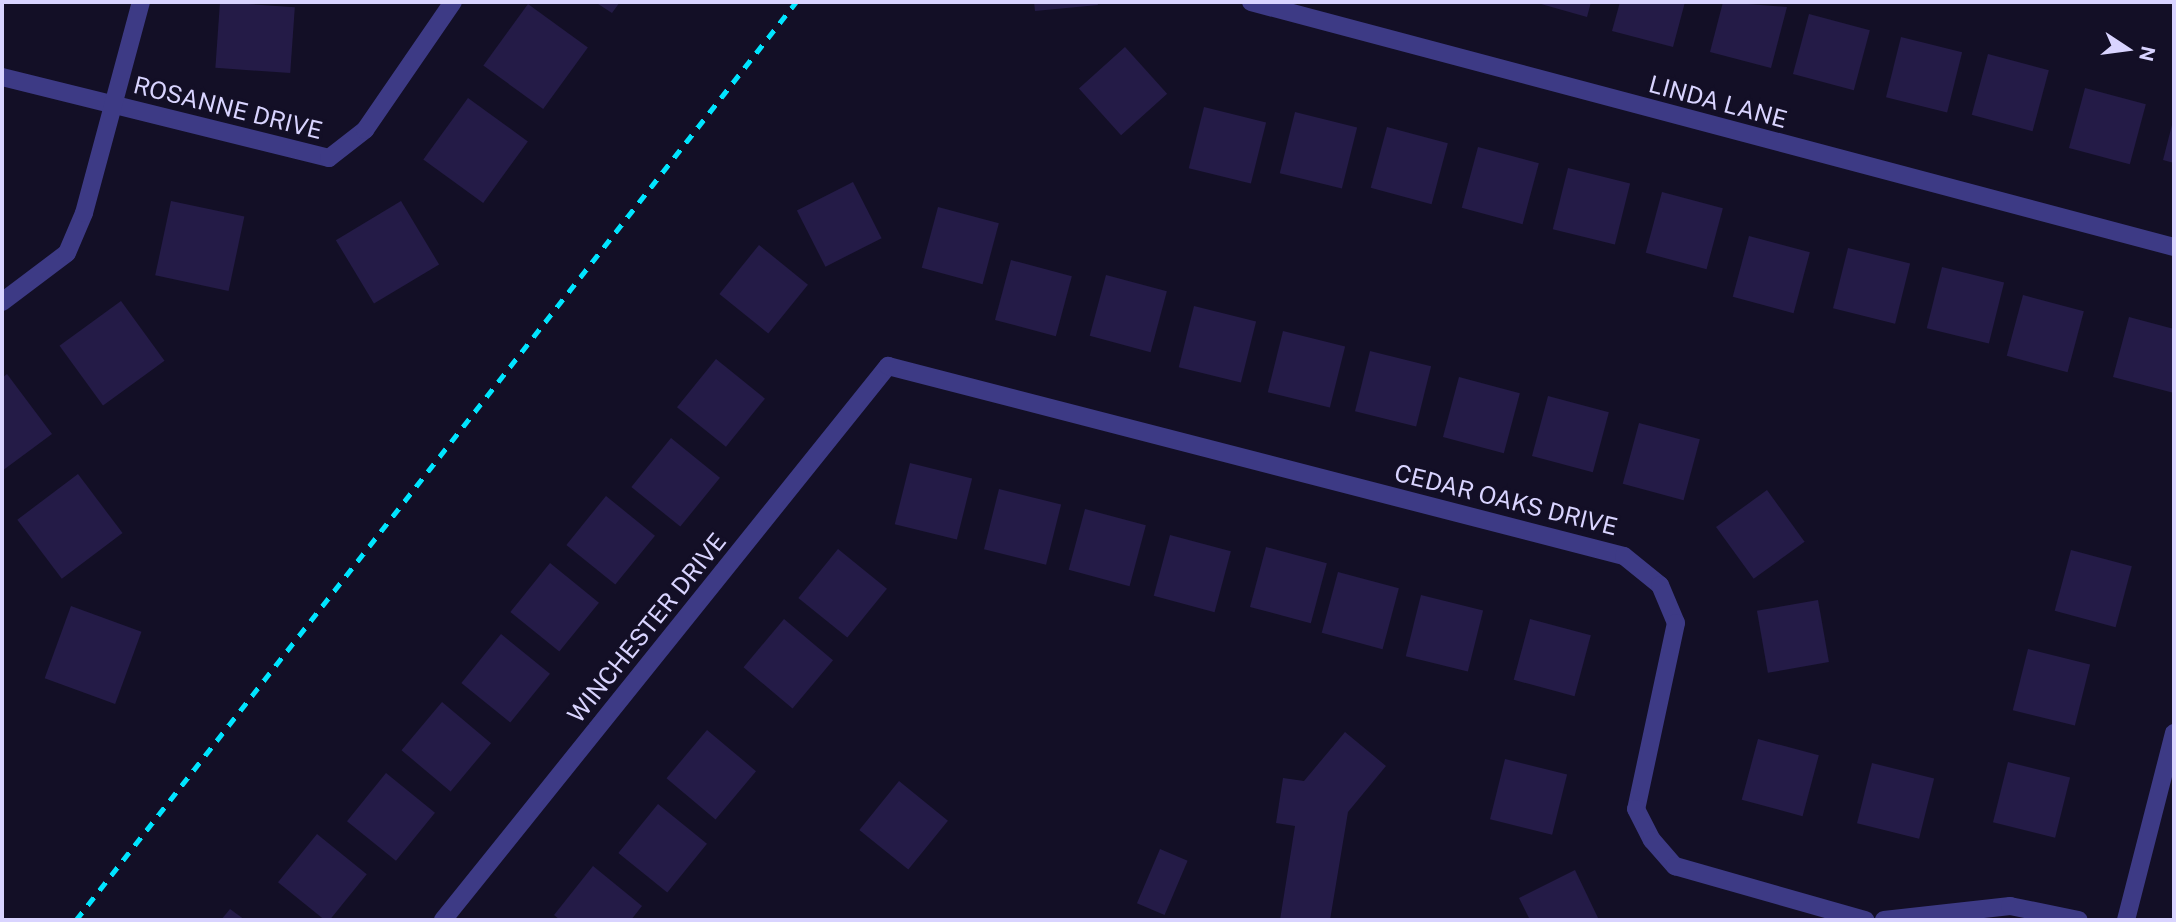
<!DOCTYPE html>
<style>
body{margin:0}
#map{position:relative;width:2176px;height:922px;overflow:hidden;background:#130f26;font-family:"Public Sans",sans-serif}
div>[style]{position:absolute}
.building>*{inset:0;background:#241b47;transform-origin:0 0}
.minor>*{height:18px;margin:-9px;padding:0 9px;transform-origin:9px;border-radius:9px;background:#3d3a85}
.rail>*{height:5px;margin-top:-2.5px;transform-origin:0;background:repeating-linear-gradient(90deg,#00e5ff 0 10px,transparent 0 19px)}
span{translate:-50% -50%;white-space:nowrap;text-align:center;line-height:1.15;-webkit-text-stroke:6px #130f26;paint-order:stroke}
.street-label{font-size:24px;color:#d9d4ff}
.frame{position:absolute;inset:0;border:4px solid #d9d4ff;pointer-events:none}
.north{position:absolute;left:2092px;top:14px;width:70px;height:70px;-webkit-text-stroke:5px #130f26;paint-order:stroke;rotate:103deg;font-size:19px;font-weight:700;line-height:28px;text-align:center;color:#d9d4ff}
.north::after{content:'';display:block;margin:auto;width:24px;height:32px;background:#d9d4ff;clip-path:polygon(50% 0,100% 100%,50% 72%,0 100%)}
</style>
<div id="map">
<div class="building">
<i style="left:220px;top:2px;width:75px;height:66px;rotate:4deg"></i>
<i style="clip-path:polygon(595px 2px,620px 2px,612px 13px)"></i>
<i style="clip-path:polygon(1034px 2px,1097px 2px,1098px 5px,1035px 11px)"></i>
<i style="clip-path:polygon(1534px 2px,1591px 2px,1587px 17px)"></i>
<i style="clip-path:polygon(1620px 2px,1685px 2px,1673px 47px,1612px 31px)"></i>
<i style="clip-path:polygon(1723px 2px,1787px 7px,1771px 68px,1710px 52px)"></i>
<i style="left:528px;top:4px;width:74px;height:76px;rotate:36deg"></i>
<i style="left:1809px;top:14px;width:63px;height:62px;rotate:15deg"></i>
<i style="left:1901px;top:37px;width:63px;height:62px;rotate:14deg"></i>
<i style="left:1125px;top:47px;width:63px;height:62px;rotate:48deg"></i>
<i style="left:1988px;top:54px;width:63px;height:63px;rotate:15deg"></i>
<i style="left:2085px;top:88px;width:63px;height:62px;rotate:15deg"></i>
<i style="left:468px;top:98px;width:74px;height:76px;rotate:36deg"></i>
<i style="left:1204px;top:107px;width:64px;height:63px;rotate:14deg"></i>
<i style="left:1295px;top:112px;width:64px;height:63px;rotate:14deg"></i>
<i style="clip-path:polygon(2173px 121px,2174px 121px,2174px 163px,2163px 160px)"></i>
<i style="left:1387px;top:127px;width:63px;height:63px;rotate:15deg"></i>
<i style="left:1478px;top:147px;width:63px;height:63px;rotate:15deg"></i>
<i style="left:1568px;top:168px;width:64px;height:63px;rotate:14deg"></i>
<i style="left:853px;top:182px;width:63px;height:63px;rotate:63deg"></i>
<i style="left:1662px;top:192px;width:63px;height:63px;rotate:15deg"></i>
<i style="left:171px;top:201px;width:75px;height:76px;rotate:12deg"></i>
<i style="left:401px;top:201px;width:74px;height:76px;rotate:59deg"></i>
<i style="left:938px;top:207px;width:63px;height:63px;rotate:15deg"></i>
<i style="left:1749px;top:236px;width:63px;height:63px;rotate:15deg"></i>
<i style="left:759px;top:245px;width:63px;height:63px;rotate:39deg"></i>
<i style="left:1848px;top:248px;width:64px;height:62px;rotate:14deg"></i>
<i style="left:1011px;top:260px;width:63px;height:62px;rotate:15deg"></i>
<i style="left:1942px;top:267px;width:64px;height:63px;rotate:14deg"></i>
<i style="left:1106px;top:275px;width:63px;height:63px;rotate:15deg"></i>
<i style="left:2023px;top:295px;width:63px;height:63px;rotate:15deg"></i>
<i style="left:121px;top:301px;width:74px;height:76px;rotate:54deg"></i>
<i style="left:1194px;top:306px;width:64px;height:63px;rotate:14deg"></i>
<i style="clip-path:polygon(2129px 317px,2174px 329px,2174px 393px,2113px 377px)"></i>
<i style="left:1283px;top:331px;width:64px;height:63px;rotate:14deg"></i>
<i style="left:1370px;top:351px;width:63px;height:62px;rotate:14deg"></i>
<i style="left:716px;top:359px;width:63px;height:62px;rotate:39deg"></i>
<i style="clip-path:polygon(7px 374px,52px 434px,2px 471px,2px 378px)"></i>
<i style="left:1459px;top:377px;width:63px;height:62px;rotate:15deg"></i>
<i style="left:1548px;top:396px;width:63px;height:62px;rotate:15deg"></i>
<i style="left:1639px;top:423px;width:63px;height:63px;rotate:15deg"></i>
<i style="left:671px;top:438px;width:63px;height:63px;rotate:39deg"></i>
<i style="left:910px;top:463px;width:64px;height:63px;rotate:14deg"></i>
<i style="left:78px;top:474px;width:74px;height:76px;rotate:53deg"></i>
<i style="left:999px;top:489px;width:64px;height:62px;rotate:14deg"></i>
<i style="left:1767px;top:490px;width:64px;height:63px;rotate:54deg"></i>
<i style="left:606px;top:496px;width:63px;height:63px;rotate:39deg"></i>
<i style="left:1085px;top:509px;width:63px;height:63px;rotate:15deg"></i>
<i style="left:1170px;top:535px;width:63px;height:63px;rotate:15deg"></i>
<i style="left:1266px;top:547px;width:63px;height:62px;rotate:15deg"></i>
<i style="left:838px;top:549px;width:63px;height:63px;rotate:39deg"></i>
<i style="left:2071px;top:550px;width:63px;height:63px;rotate:15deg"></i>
<i style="left:550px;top:563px;width:63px;height:63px;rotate:39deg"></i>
<i style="left:1338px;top:572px;width:63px;height:63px;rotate:15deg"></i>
<i style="left:1421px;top:595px;width:64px;height:63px;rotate:14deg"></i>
<i style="left:1818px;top:600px;width:63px;height:62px;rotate:80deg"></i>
<i style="left:71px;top:606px;width:75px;height:77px;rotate:20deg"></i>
<i style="left:784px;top:619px;width:64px;height:63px;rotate:40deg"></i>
<i style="left:1530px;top:619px;width:63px;height:63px;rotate:15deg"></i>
<i style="left:501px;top:634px;width:63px;height:63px;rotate:39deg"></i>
<i style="left:2028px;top:649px;width:64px;height:63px;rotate:14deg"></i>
<i style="left:442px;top:702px;width:64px;height:63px;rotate:40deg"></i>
<i style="left:707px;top:730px;width:64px;height:63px;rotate:40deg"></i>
<i style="clip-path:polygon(1345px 732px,1386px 766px,1348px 812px,1330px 920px,1280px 920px,1295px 826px,1276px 823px,1283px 778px,1304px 781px)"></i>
<i style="left:1758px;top:739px;width:63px;height:63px;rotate:15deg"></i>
<i style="left:1505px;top:759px;width:64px;height:62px;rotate:14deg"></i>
<i style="left:2008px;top:762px;width:64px;height:62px;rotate:14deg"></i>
<i style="left:1872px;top:763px;width:64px;height:62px;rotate:14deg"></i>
<i style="left:386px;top:773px;width:63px;height:62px;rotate:39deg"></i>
<i style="left:899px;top:781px;width:63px;height:63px;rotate:39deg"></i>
<i style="left:658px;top:804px;width:63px;height:63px;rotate:39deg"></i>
<i style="left:317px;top:834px;width:64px;height:62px;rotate:39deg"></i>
<i style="left:1160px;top:849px;width:30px;height:59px;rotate:23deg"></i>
<i style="clip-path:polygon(593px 866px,642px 906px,631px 920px,560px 920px,554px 915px)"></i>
<i style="clip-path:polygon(1575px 870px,1599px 920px,1530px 920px,1519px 898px)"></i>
<i style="clip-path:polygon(230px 909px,245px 920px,221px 920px)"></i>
</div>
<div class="minor">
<i style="left:1251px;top:2px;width:955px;rotate:14.87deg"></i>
<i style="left:2px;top:77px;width:337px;rotate:13.9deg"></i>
<i style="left:329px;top:158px;width:46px;rotate:-37.9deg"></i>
<i style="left:365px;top:130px;width:155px;rotate:-55.5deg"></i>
<i style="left:2px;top:302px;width:81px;rotate:-37deg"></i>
<i style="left:67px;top:253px;width:43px;rotate:-67deg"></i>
<i style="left:84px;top:213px;width:219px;rotate:-74.9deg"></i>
<i style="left:443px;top:920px;width:711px;rotate:-51.23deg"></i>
<i style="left:888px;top:366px;width:760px;rotate:14.48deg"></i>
<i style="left:1624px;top:556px;width:46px;rotate:38.9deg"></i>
<i style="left:1660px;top:585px;width:41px;rotate:67.2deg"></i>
<i style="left:1676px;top:623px;width:190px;rotate:102.1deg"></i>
<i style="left:1636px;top:809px;width:35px;rotate:63deg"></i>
<i style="left:1652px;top:840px;width:35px;rotate:49deg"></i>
<i style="left:1675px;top:866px;width:198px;rotate:15.9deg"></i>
<i style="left:1884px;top:920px;width:127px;rotate:-6.3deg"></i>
<i style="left:2010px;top:906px;width:70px;rotate:11.5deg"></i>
<i style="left:2126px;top:920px;width:193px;rotate:-75.6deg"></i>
</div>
<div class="rail">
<i style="left:76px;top:920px;width:1167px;rotate:-51.89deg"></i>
</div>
<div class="street-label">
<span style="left:1718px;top:102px;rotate:15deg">LINDA LANE</span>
<span style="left:228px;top:108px;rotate:14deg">ROSANNE DRIVE</span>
<span style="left:1506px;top:500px;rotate:14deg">CEDAR OAKS DRIVE</span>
<span style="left:647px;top:628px;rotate:-51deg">WINCHESTER DRIVE</span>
</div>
<div class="frame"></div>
<div class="north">N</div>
</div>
